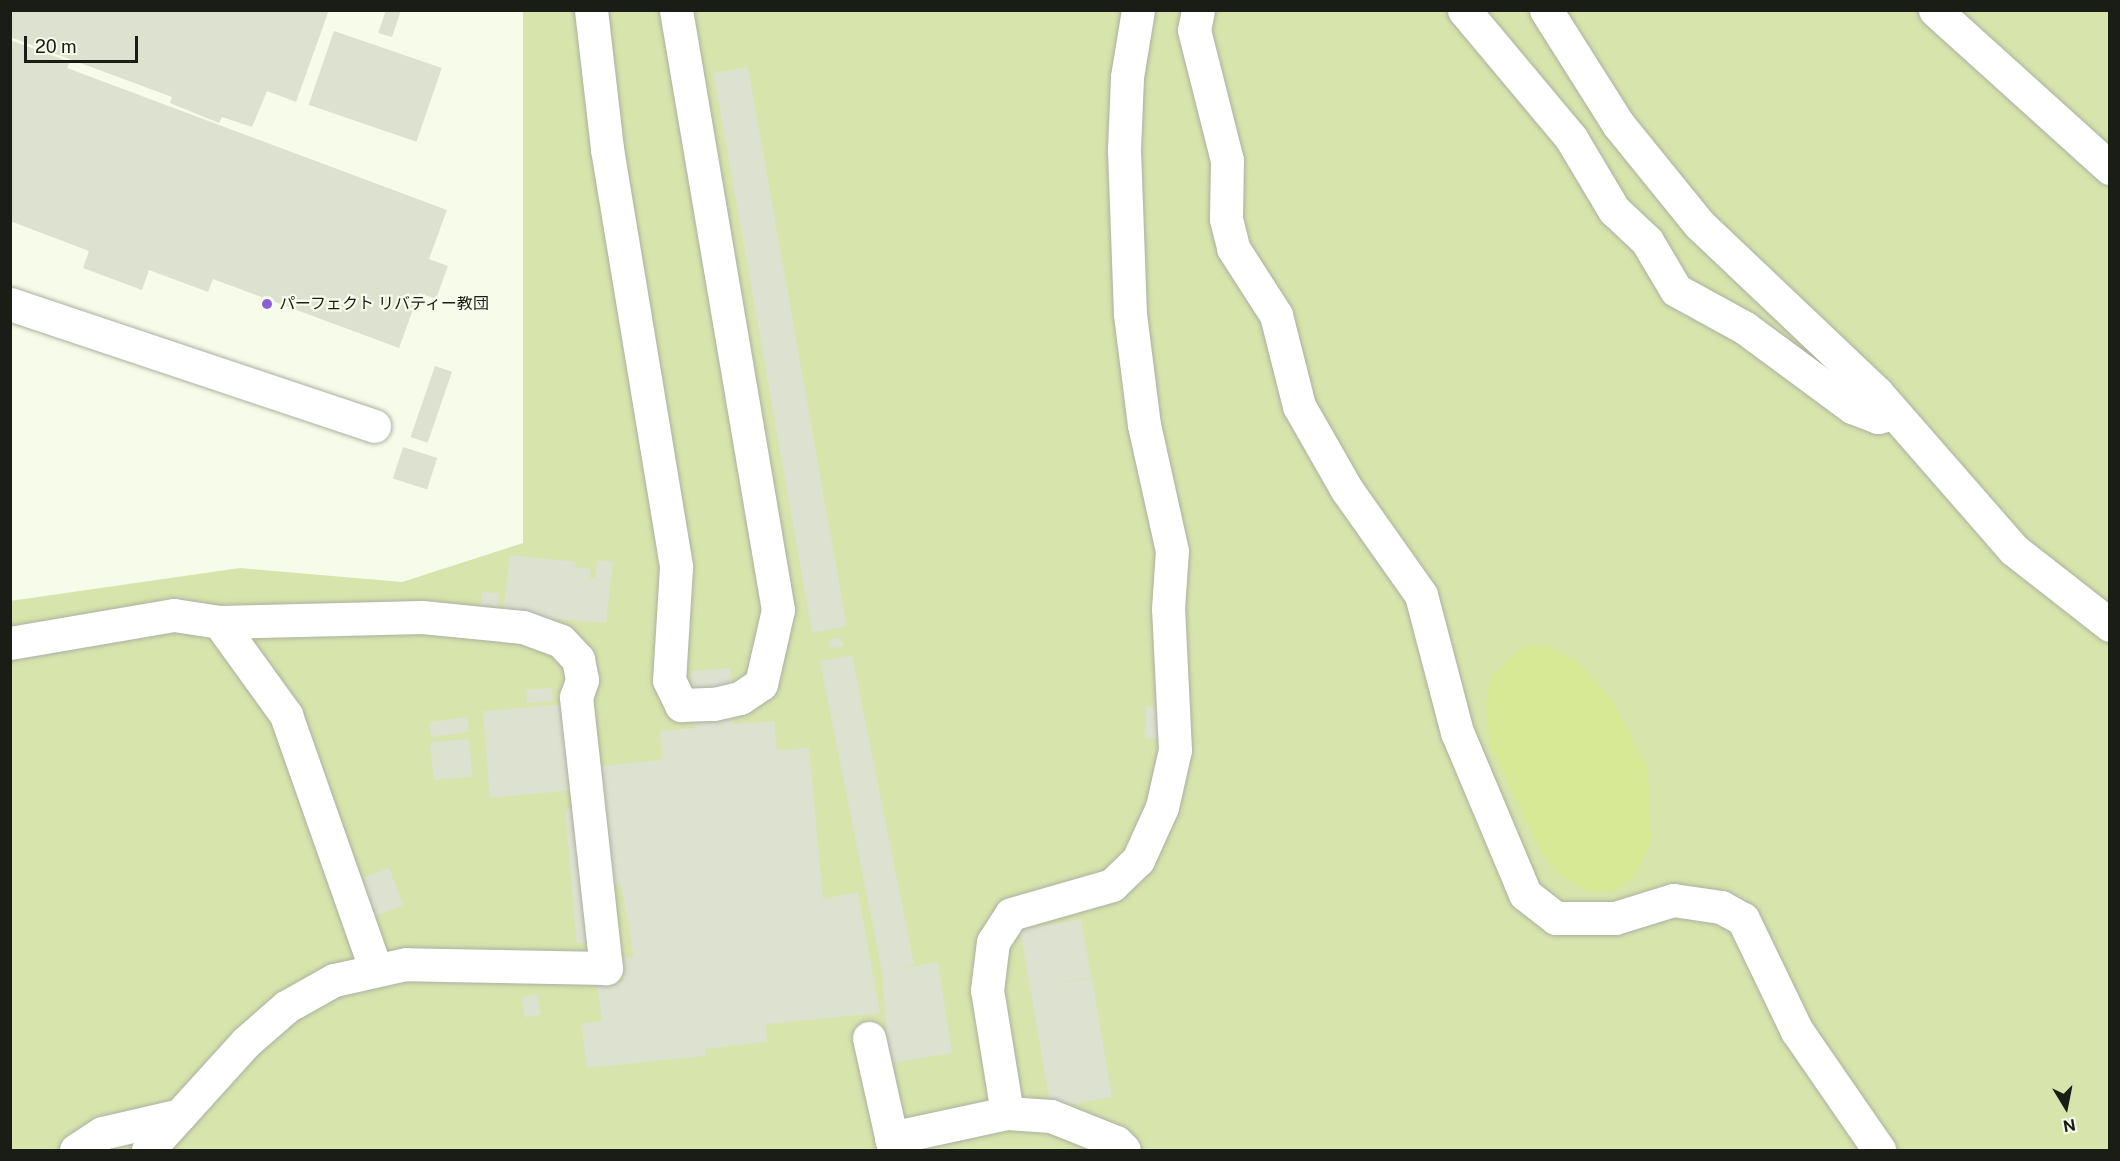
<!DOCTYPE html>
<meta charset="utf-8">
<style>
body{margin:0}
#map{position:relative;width:2120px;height:1161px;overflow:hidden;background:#f7fcea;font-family:"Public Sans","Noto Sans JP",sans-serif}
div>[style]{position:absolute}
.green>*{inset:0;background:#d7e4ac}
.water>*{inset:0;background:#d7e994}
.building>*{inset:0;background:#dde1d0;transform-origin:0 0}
.roads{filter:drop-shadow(0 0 2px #acb0a0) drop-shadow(0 0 2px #acb0a0)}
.minor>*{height:33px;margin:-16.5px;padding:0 16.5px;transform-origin:16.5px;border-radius:16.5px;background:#fff}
.dots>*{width:16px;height:16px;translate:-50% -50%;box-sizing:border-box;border:3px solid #f7fcea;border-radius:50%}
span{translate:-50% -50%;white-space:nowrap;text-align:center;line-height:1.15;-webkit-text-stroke:4.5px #f7fcea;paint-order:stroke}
.poi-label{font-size:16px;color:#1a1c16}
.left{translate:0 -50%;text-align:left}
.frame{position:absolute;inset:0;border:12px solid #1a1c16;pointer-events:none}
.north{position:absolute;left:2036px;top:1077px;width:60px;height:60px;-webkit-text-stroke:4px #f7fcea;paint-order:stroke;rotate:170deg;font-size:16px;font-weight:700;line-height:24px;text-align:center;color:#1a1c16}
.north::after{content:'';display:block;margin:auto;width:21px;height:27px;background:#1a1c16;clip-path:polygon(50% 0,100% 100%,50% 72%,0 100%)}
.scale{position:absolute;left:24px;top:36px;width:114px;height:27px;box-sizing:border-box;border:3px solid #1a1c16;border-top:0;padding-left:8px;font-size:18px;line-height:21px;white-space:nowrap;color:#1a1c16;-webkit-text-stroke:4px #f7fcea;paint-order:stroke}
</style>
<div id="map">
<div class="green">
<i style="clip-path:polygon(523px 11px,2109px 11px,2109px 1150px,11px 1150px,10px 601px,240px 568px,402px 582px,523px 543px)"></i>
</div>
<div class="water">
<i style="clip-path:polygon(1524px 646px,1548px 646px,1579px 663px,1612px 700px,1648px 768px,1651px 843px,1634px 877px,1612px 892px,1585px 890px,1559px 875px,1541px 851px,1490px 745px,1486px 704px,1491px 676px)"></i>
</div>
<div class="building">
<i style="clip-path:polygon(10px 10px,329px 10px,296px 102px,267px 91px,252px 127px,222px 117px,219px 123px,170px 103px,172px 97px,10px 37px)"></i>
<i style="clip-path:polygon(386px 10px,401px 10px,392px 37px,378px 33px)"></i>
<i style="left:334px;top:31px;width:114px;height:78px;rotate:19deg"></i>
<i style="clip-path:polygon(10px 40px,70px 62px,67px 68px,447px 210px,429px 259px,448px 266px,436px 299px,419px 293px,399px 348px,213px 279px,208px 292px,149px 270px,142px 290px,83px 268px,89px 251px,10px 221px)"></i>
<i style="left:748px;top:67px;width:568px;height:35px;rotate:80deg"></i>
<i style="left:435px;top:366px;width:18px;height:75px;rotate:19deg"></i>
<i style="left:403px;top:447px;width:36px;height:33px;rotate:18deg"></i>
<i style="clip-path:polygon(510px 555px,576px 562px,575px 567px,591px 569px,590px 578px,595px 578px,597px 560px,613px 562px,606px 623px,503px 615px)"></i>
<i style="left:482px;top:592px;width:17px;height:15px;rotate:3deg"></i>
<i style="left:841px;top:637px;width:9px;height:13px;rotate:77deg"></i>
<i style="clip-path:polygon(852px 655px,914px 964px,896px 969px,938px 962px,952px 1053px,889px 1063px,882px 971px,820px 661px)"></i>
<i style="clip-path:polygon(730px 668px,734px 724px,774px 721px,777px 750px,809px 748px,823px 899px,858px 892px,880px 1013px,766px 1024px,767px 1042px,705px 1049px,705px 1056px,587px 1068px,581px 1024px,602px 1021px,597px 985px,623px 982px,621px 958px,634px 957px,621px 884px,610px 885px,576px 790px,490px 798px,483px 711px,566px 704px,600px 766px,662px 760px,660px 731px,695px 728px,691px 671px)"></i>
<i style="left:552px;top:688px;width:13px;height:26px;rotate:86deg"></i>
<i style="left:1163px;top:707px;width:32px;height:17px;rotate:92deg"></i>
<i style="left:467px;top:717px;width:15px;height:38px;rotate:82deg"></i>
<i style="left:469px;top:739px;width:38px;height:39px;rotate:85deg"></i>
<i style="left:577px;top:809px;width:134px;height:12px;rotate:85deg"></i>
<i style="left:389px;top:868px;width:40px;height:34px;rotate:69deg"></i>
<i style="clip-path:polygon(1081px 919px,1091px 977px,1050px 985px,1092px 978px,1112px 1097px,1051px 1108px,1020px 930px)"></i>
<i style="left:537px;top:994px;width:21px;height:16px;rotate:79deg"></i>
</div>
<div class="roads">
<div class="minor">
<i style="left:591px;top:10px;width:140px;rotate:83.4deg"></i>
<i style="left:607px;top:149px;width:424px;rotate:80.6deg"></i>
<i style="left:676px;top:567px;width:113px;rotate:93.5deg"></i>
<i style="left:669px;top:680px;width:28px;rotate:64deg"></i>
<i style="left:681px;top:705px;width:33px;rotate:-2deg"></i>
<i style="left:714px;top:704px;width:27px;rotate:-13deg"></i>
<i style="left:740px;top:698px;width:25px;rotate:-34deg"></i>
<i style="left:761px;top:684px;width:76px;rotate:-77.1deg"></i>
<i style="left:778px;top:610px;width:609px;rotate:-99.65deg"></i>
<i style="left:1198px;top:10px;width:20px;rotate:101deg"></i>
<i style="left:1194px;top:30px;width:134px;rotate:75.8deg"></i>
<i style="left:1227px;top:160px;width:59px;rotate:91deg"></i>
<i style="left:1226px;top:219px;width:30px;rotate:76deg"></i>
<i style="left:1233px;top:248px;width:80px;rotate:57.3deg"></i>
<i style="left:1276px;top:315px;width:94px;rotate:75.8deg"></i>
<i style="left:1299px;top:406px;width:97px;rotate:60.3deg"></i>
<i style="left:1347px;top:490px;width:128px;rotate:54.8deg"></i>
<i style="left:1421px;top:595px;width:142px;rotate:75.3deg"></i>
<i style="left:1457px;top:732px;width:176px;rotate:67.2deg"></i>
<i style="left:1525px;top:894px;width:39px;rotate:38deg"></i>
<i style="left:1556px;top:918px;width:59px"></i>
<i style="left:1615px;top:918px;width:61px;rotate:-17.2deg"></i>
<i style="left:1673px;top:900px;width:49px;rotate:8.3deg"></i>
<i style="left:1721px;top:907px;width:25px;rotate:29deg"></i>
<i style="left:1743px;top:919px;width:124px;rotate:64.3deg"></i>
<i style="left:1797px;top:1031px;width:145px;rotate:55.4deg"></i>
<i style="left:1464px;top:10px;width:167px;rotate:50.1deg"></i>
<i style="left:1571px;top:138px;width:84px;rotate:59.2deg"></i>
<i style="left:1614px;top:210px;width:45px;rotate:43.2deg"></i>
<i style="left:1647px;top:241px;width:57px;rotate:59.4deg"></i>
<i style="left:1676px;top:290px;width:79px;rotate:28.8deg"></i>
<i style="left:1745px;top:328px;width:133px;rotate:36.4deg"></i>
<i style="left:1852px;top:407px;width:28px;rotate:21deg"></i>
<i style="left:1878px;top:417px;width:16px;rotate:-14deg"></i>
<i style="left:1546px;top:10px;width:135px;rotate:57.7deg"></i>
<i style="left:1618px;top:124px;width:129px;rotate:51deg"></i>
<i style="left:1699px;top:224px;width:245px;rotate:43.5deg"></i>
<i style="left:1877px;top:393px;width:208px;rotate:48.9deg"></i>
<i style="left:2014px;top:550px;width:122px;rotate:38deg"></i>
<i style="left:1935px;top:10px;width:236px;rotate:42.1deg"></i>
<i style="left:10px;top:304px;width:384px;rotate:18.5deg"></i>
<i style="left:219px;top:622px;width:115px;rotate:54.2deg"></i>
<i style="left:286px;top:715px;width:268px;rotate:70.6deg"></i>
<i style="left:10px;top:643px;width:166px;rotate:-9.7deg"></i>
<i style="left:174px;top:615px;width:46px;rotate:8.8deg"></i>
<i style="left:219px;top:622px;width:203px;rotate:-1.4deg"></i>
<i style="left:422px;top:617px;width:101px;rotate:5.7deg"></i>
<i style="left:523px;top:627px;width:40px;rotate:20.2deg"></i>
<i style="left:561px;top:641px;width:25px;rotate:47deg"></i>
<i style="left:578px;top:659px;width:21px;rotate:79deg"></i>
<i style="left:582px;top:680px;width:18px;rotate:109deg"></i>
<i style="left:576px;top:697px;width:273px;rotate:83.7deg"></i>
<i style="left:606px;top:968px;width:200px;rotate:-178.9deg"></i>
<i style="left:406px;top:964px;width:74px;rotate:167.5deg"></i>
<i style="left:334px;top:980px;width:55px;rotate:150.6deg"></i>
<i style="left:286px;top:1007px;width:53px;rotate:138.8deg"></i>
<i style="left:246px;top:1042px;width:146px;rotate:132.2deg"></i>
<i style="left:869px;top:1038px;width:115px;rotate:77.4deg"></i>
<i style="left:1007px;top:1113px;width:44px;rotate:3.9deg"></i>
<i style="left:1051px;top:1116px;width:70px;rotate:21.8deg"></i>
<i style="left:1116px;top:1142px;width:11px;rotate:45deg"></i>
<i style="left:891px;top:1138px;width:119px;rotate:-12.2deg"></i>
<i style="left:1007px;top:1113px;width:125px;rotate:-99.2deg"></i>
<i style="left:987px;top:990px;width:48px;rotate:-82.9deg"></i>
<i style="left:993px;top:942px;width:33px;rotate:-57deg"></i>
<i style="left:1011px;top:914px;width:105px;rotate:-16deg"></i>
<i style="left:1112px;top:885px;width:36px;rotate:-44deg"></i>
<i style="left:1138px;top:860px;width:58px;rotate:-65.6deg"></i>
<i style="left:1162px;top:807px;width:58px;rotate:-77.2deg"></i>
<i style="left:1175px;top:750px;width:141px;rotate:-92.8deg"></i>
<i style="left:1168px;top:609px;width:58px;rotate:-86.1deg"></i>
<i style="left:1172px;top:551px;width:129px;rotate:-102.5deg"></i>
<i style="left:1144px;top:425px;width:112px;rotate:-97.2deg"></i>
<i style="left:1130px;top:314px;width:165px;rotate:-92.1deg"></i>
<i style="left:1124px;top:149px;width:72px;rotate:-87.6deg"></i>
<i style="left:1127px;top:77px;width:68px;rotate:-80.7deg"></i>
<i style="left:76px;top:1150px;width:31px;rotate:-33deg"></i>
<i style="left:102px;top:1133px;width:80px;rotate:-13deg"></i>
</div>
</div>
<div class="dots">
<i style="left:267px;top:304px;background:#8c5ed7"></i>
</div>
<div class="poi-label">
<span class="left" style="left:279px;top:304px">パーフェクト リバティー教団</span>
</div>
<div class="frame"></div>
<div class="north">N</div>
<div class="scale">20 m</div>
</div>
